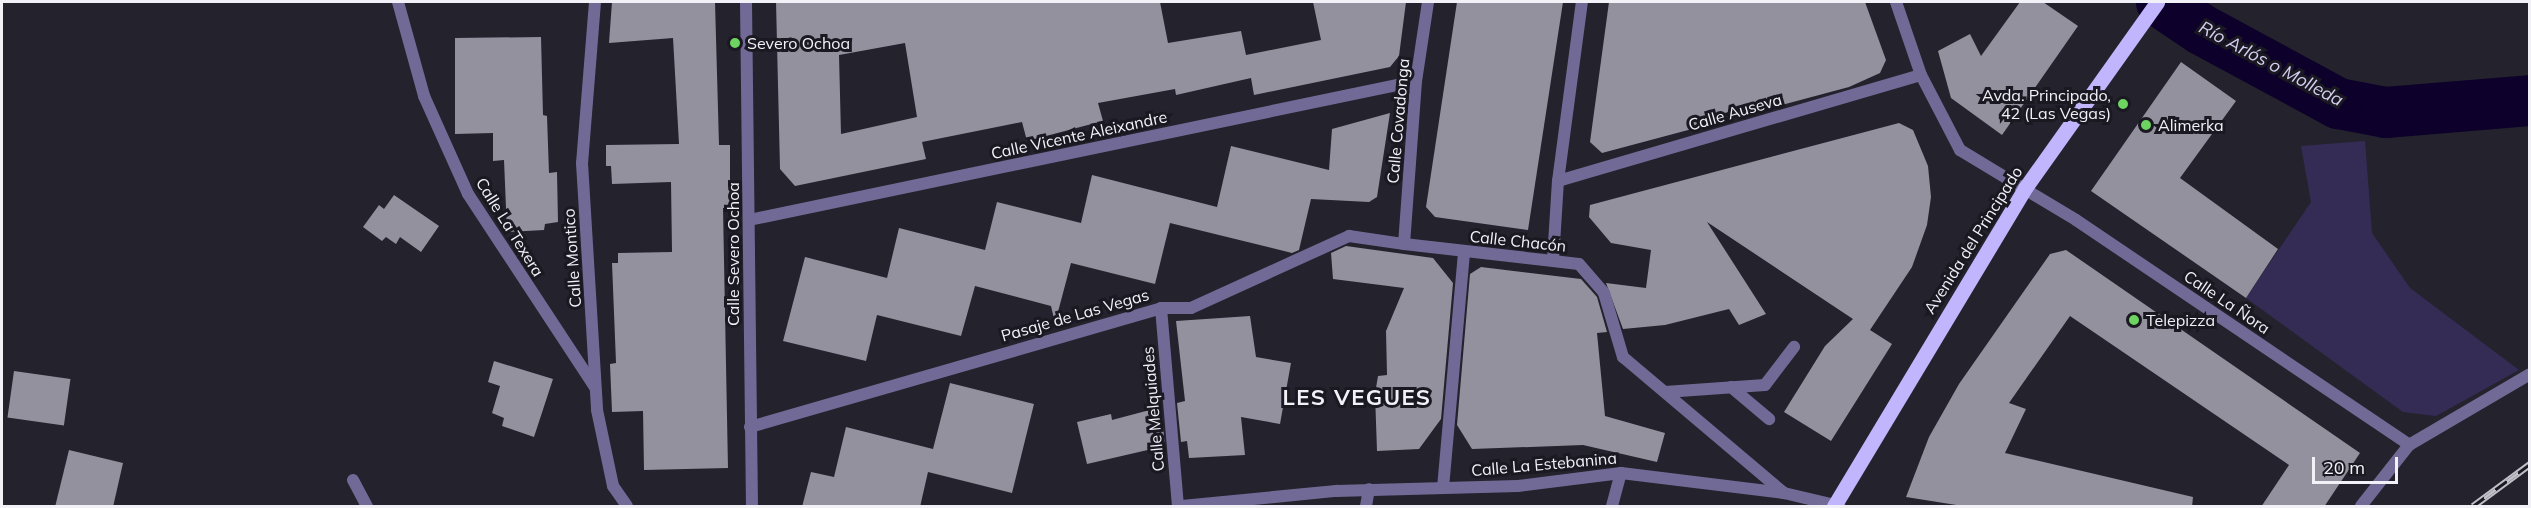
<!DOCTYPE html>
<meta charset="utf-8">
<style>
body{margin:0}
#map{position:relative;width:2531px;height:508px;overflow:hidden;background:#24222c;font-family:Mulish,sans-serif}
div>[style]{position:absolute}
.green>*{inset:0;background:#352c56}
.river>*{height:51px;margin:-25.5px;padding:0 25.5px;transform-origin:25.5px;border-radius:25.5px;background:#0d002a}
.building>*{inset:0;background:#92919d;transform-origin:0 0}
.service>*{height:12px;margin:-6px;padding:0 6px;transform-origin:6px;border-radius:6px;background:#726a96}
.pedestrian>*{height:12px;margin:-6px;padding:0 6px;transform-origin:6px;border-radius:6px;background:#726a96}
.minor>*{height:12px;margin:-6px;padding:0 6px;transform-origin:6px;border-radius:6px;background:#726a96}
.primary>*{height:15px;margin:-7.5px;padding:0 7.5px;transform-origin:7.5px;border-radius:7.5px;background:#c1b5fd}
.rail>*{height:7px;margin-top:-3.5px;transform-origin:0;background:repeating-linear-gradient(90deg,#1a1922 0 14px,#c0bfc7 0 28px);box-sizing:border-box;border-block:2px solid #c0bfc7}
.dots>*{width:16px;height:16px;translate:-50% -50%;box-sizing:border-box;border:3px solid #1a1922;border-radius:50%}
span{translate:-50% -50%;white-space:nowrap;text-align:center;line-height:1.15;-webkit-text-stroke:6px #1a1922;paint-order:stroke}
.poi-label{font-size:16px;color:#f2f1f8}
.left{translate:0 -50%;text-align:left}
.right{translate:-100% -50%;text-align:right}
.street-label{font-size:16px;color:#f2f1f8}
.water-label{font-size:18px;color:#d5d0f3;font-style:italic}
.district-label{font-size:22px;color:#f2f1f8;font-weight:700;letter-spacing:1.5px}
.frame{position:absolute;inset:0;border:3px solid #f2f1f8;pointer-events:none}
.scale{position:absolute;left:2312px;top:457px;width:86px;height:27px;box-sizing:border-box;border:3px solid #f2f1f8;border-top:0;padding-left:8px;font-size:18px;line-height:21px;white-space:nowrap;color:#f2f1f8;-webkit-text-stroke:4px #1a1922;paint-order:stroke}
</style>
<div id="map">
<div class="green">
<i style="clip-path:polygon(2365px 141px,2372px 233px,2410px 288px,2519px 370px,2436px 416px,2403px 412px,2246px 298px,2311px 202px,2301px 146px)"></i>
</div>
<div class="river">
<i style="left:2161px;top:2px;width:48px;rotate:34deg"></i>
<i style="left:2201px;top:29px;width:156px;rotate:28.4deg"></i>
<i style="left:2338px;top:103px;width:48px;rotate:10.8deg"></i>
<i style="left:2385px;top:112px;width:145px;rotate:-4.7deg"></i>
</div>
<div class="building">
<i style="clip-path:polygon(612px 2px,715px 2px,719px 145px,730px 145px,730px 208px,723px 208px,728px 468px,644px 470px,643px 411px,612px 412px,610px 364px,616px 363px,612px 263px,618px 263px,618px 253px,672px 252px,671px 182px,612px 184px,611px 166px,606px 166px,606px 145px,679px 144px,673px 38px,609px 43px)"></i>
<i style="clip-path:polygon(evenodd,776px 2px,1160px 2px,1168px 43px,1241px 31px,1246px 55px,1321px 40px,1313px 2px,1406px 2px,1399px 56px,1390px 67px,1254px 95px,1251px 78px,1176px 95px,1175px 89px,1098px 103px,1103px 121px,1027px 141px,1022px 122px,922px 142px,926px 159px,795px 186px,780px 169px,776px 2px,905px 43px,917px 117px,841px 134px,839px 55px,905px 43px)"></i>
<i style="clip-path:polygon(1457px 2px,1563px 2px,1528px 230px,1435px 217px,1426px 207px)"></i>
<i style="clip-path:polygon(1609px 2px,1865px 2px,1886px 60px,1880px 73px,1849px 87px,1602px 153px,1590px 142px)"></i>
<i style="clip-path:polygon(2020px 2px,2043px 2px,2078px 26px,2002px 135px,1951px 98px,1938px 51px,1970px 34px,1981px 56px)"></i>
<i style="clip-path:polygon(541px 37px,543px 115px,547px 116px,549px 173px,557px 172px,558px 222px,545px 224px,544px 230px,507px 232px,504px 160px,493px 161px,493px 133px,455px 134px,455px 38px)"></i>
<i style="clip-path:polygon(2181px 62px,2236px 101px,2180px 178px,2278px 249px,2246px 298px,2091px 191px)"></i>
<i style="clip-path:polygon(1390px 113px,1377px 197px,1369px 202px,1311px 199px,1299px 250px,1292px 253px,1170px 223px,1155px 284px,1071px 263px,1055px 323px,1051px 306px,975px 286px,961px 336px,877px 315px,866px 361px,783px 341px,805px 257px,887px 278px,899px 228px,985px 250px,997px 202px,1081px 223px,1092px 175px,1217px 207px,1231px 146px,1329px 170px,1332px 129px)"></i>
<i style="clip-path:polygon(1899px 123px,1913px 130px,1928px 166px,1931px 197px,1927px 225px,1912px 267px,1870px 330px,1892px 344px,1831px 441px,1784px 412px,1825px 346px,1853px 319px,1707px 222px,1766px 314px,1739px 325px,1729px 309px,1665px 325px,1623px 329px,1606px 283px,1646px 288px,1651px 250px,1611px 243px,1589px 217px,1590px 205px)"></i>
<i style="clip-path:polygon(394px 195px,439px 226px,421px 252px,400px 237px,396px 244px,386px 237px,382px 241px,363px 227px,379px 205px,384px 209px)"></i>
<i style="clip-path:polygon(1346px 246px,1433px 258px,1453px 283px,1441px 419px,1419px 449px,1377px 451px,1375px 394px,1378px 376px,1387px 375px,1386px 331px,1404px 288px,1333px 279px,1331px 253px)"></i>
<i style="clip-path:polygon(2066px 250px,2360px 453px,2324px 507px,2261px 507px,2289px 465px,2070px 316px,2009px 403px,2026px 409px,2005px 453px,2193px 497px,2192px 507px,1969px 507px,1906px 497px,1929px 437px,1959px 384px,2050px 254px)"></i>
<i style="clip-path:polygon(1481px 267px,1581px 279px,1597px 297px,1607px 332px,1597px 333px,1605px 416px,1665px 433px,1657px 462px,1583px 445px,1472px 449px,1457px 425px,1470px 274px)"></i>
<i style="clip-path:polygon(1250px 316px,1256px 357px,1291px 363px,1280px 424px,1241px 417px,1245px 455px,1189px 458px,1187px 441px,1181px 442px,1177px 403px,1185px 401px,1176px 321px)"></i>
<i style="clip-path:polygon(494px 361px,553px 379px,534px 437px,502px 426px,504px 418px,492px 413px,500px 386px,488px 382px)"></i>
<i style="left:14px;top:371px;width:57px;height:47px;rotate:8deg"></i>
<i style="clip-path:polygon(950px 383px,1034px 404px,1012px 493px,928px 472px,920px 507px,802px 507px,811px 472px,834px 477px,846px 427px,933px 449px)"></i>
<i style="clip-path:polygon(1161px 407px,1165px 446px,1087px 464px,1077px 422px,1111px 414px,1112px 420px)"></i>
<i style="clip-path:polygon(69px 450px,123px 463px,113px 507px,55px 507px)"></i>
</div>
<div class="service">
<i style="left:353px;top:480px;width:30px;rotate:62deg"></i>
</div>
<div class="pedestrian">
<i style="left:750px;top:427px;width:428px;rotate:-16.1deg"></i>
<i style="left:1161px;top:308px;width:30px"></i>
<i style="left:1191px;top:308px;width:174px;rotate:-24.5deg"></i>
<i style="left:1349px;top:236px;width:56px;rotate:8.3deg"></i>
</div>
<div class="minor">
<i style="left:398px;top:2px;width:98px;rotate:74.5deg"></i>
<i style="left:424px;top:96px;width:107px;rotate:65.8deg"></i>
<i style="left:468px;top:194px;width:231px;rotate:56.7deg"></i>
<i style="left:595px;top:2px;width:162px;rotate:94.6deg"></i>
<i style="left:582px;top:163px;width:247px;rotate:86.5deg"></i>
<i style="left:597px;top:410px;width:78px;rotate:78.1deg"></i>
<i style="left:613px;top:486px;width:24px;rotate:55deg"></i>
<i style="left:746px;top:2px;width:504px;rotate:89.32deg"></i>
<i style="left:1428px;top:2px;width:80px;rotate:98.6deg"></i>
<i style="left:1416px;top:81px;width:163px;rotate:94.2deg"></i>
<i style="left:1404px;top:244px;width:176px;rotate:6.5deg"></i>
<i style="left:1579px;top:264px;width:38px;rotate:49deg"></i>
<i style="left:1604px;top:293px;width:67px;rotate:73.5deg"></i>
<i style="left:1623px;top:357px;width:211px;rotate:40.2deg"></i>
<i style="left:1896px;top:2px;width:77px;rotate:71.1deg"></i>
<i style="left:1921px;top:75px;width:85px;rotate:62.5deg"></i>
<i style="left:1960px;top:150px;width:135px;rotate:31.1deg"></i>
<i style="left:2076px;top:220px;width:402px;rotate:34deg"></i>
<i style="left:1558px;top:181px;width:378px;rotate:-16.3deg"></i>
<i style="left:749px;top:220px;width:681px;rotate:-11.77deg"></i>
<i style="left:1553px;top:260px;width:79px;rotate:-86.4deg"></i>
<i style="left:1558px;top:181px;width:181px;rotate:-82.4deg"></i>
<i style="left:1161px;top:308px;width:199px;rotate:85.1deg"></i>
<i style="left:1731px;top:387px;width:50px;rotate:40.1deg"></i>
<i style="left:1665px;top:392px;width:100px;rotate:-4deg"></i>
<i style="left:1765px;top:385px;width:48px;rotate:-52.7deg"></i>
<i style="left:1443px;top:488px;width:238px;rotate:-84.9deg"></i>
<i style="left:1182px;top:506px;width:155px;rotate:-5.6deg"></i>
<i style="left:1336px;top:491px;width:182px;rotate:-1.6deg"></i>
<i style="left:1518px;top:486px;width:104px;rotate:-7.2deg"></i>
<i style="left:1621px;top:473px;width:164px;rotate:7deg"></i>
<i style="left:1784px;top:493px;width:57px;rotate:13.3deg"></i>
<i style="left:1366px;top:506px;width:17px;rotate:-80deg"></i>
<i style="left:1612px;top:506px;width:34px;rotate:-75deg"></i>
<i style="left:2361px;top:506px;width:78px;rotate:-51.8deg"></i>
<i style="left:2409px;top:445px;width:140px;rotate:-30.4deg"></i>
</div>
<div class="primary">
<i style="left:1834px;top:506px;width:371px;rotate:-59deg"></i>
<i style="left:2025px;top:188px;width:228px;rotate:-54.6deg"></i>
</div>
<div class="rail">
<i style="left:2473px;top:506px;width:71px;rotate:-36.4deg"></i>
</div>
<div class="dots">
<i style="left:735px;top:43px;background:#6dd361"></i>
<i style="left:2123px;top:104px;background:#6dd361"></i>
<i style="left:2146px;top:125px;background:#6dd361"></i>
<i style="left:2134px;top:320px;background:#6dd361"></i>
</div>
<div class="poi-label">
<span class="left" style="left:747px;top:43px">Severo Ochoa</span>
<span class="right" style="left:2111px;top:104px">Avda. Principado,<br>42 (Las Vegas)</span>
<span class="left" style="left:2158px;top:125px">Alimerka</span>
<span class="left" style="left:2146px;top:320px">Telepizza</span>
</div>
<div class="street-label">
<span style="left:1735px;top:112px;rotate:-16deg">Calle Auseva</span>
<span style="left:1398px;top:121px;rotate:-85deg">Calle Covadonga</span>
<span style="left:1079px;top:135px;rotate:-12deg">Calle Vicente Aleixandre</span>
<span style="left:510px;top:227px;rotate:58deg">Calle La Texera</span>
<span style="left:1973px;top:240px;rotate:-58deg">Avenida del Principado</span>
<span style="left:1518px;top:241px;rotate:6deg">Calle Chacón</span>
<span style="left:733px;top:254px;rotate:-90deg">Calle Severo Ochoa</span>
<span style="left:572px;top:258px;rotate:-94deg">Calle Montico</span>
<span style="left:2227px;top:302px;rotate:34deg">Calle La Ñora</span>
<span style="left:1075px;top:315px;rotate:-16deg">Pasaje de Las Vegas</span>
<span style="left:1153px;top:409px;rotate:-95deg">Calle Melquiades</span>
<span style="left:1544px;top:464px;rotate:-5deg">Calle La Estebanina</span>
</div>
<div class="water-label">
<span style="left:2271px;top:64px;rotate:28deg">Río Arlós o Molleda</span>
</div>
<div class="district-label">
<span style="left:1357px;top:398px">LES VEGUES</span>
</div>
<div class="frame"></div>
<div class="scale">20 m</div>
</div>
